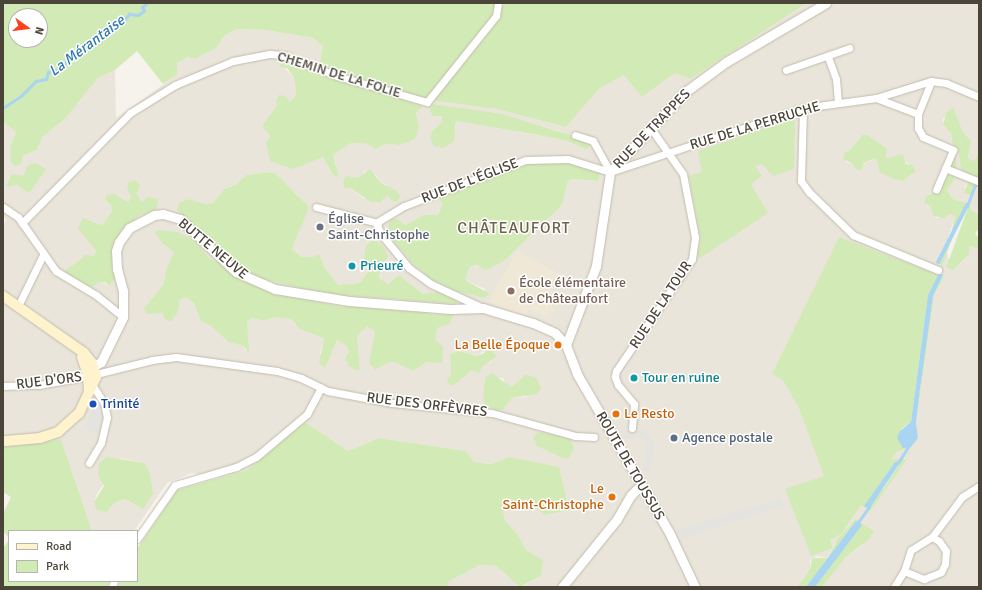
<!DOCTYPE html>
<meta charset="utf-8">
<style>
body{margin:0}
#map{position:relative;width:982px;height:590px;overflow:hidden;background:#f6f3ec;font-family:Signika,sans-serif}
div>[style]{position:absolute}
.residential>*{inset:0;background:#eae5da}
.education>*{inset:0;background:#efe8d6}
.green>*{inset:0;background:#d2eab5}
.parking>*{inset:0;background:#e5e3e0}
.water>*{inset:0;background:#a9d4f2;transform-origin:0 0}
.stream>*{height:2.5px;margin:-1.25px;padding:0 1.25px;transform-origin:1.25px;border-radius:1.25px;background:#a9d4f2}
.roads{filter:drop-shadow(0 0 1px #c2bbae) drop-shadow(0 0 1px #c2bbae)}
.minor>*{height:7px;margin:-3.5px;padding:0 3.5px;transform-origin:3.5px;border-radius:3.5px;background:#fff}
.tertiary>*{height:9px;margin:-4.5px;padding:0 4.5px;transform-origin:4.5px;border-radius:4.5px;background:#fff}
.secondary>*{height:10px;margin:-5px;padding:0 5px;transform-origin:5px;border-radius:5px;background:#fff3cd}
.dots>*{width:11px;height:11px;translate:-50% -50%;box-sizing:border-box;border:2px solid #fff;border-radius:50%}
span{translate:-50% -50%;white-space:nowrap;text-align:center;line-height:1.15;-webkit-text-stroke:3px #fff;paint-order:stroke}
.street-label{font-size:14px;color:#4b4439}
.worship-label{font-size:14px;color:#5b616d}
.left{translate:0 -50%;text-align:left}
.culture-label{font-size:14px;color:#0d838f}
.education-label{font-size:14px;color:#785e54}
.food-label{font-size:14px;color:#c56008}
.right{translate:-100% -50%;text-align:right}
.transit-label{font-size:14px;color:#164399}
.service-label{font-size:14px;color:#4e5e75}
.water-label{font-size:15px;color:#2e7ab2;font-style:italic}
.quarter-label{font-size:16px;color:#6e6250;letter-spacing:1px}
.frame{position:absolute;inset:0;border:4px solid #4b4439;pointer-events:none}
.legend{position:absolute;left:8px;top:530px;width:130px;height:52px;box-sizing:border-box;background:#fff;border:1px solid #b7b4b0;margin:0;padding:5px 7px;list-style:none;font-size:12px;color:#4b4439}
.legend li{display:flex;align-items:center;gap:8px;height:20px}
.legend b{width:20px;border:1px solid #b7b4b0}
.north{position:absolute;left:8px;top:8px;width:40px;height:40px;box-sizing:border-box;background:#fff;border:1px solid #b7b4b0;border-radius:50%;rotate:104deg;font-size:11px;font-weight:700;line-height:16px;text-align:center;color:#4b4439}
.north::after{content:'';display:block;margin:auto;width:14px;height:18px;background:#fc3f1d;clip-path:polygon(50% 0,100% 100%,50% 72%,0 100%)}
</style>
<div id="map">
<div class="residential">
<i style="clip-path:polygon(evenodd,807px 3px,979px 3px,979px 152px,974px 161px,968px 158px,971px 141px,963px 132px,953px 107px,943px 119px,943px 125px,951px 133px,953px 147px,959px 155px,967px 175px,968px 182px,964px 188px,976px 188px,979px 185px,979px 214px,971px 210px,970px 204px,953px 199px,947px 190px,954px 180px,957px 160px,951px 164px,941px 189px,927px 196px,927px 206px,931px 208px,933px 216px,937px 218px,950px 214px,955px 216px,945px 248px,953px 270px,969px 256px,969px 246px,979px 249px,979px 587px,822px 587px,846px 557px,863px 545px,850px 526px,834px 544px,828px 558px,817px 556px,810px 560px,810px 569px,797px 587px,522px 587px,541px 576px,516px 532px,505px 521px,503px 511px,526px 499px,544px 515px,509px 457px,491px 464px,474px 462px,466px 451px,379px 438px,348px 451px,305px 422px,247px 470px,218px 477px,192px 473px,167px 483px,134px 531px,92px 531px,61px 439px,3px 447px,3px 228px,6px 220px,3px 216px,3px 122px,16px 132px,10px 147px,23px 156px,37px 150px,42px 137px,65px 119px,98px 78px,115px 70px,116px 118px,177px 75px,177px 63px,188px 57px,195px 59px,216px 48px,224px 36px,237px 29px,266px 30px,313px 38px,323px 46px,319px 66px,430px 100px,496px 109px,566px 127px,600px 88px,624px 74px,642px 97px,675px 73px,690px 79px,807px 3px,283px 57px,416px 112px,419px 128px,400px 145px,385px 144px,376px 149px,365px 143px,351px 143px,333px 155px,336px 165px,333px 175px,323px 157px,315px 159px,270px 153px,266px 143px,270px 136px,263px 126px,277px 105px,290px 103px,295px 97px,296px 90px,294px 78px,278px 61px,283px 57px,807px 3px,434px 104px,503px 114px,562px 132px,585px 149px,567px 141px,470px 123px,456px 121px,456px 129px,433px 130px,443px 122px,434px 104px,807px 3px,862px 135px,868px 135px,880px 145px,888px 158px,903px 159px,916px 171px,903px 181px,875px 158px,855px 169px,853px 164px,846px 162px,845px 152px,850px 150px,862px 135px,807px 3px,364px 171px,376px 175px,381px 183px,388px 185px,364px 199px,350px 188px,363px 177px,364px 171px,807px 3px,271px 172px,299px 196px,300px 229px,292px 249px,300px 257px,312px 257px,319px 254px,325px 268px,338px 285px,360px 283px,369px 270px,364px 258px,381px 265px,379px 278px,388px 284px,399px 275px,423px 294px,438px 292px,394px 301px,238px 269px,177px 210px,190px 199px,205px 204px,213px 203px,224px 189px,235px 185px,246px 175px,271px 172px,807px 3px,600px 173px,598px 181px,572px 179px,568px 181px,562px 205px,504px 261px,470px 267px,465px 280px,485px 289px,484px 298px,455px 291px,432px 280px,414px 265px,396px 218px,406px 225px,423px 215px,438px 215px,442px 205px,439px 197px,600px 173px,807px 3px,127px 189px,142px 203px,148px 197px,156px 210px,140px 215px,125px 228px,109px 286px,73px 264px,94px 256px,96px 251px,86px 238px,93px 221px,102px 225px,112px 211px,115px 194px,128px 202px,131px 197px,127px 189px,807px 3px,196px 241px,210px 259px,299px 298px,342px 307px,351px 304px,422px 311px,433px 315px,453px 314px,437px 328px,427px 362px,413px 371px,394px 362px,388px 363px,375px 370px,371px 354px,375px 332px,367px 325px,357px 336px,360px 369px,347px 346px,337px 339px,325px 368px,320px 353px,324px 338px,299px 329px,292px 319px,285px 317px,275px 317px,263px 321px,253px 318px,247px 322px,246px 352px,244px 346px,200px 320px,194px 303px,186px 297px,180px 300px,178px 312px,165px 320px,162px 313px,143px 309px,164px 284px,165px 273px,174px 252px,163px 244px,196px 241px,807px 3px,933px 271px,944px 277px,934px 296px,916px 424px,918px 437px,910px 448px,896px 452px,933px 271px,807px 3px,459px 351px,478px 356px,483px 351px,492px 361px,466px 373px,461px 380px,447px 379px,451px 374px,450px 354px,459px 351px,807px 3px,525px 375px,527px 397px,512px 398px,503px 410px,483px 395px,485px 378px,503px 378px,506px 386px,511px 387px,525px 375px,807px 3px,120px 458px,145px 463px,143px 509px,125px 499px,114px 503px,107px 512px,96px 510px,94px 502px,97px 494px,120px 458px,807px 3px,906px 458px,875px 505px,870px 511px,861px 505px,890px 460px,906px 458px)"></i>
<i style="clip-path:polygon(479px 565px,496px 566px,520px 587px,449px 587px,448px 582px)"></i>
</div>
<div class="education">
<i style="clip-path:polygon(517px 251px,562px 275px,550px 295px,555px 311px,549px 313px,547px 318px,529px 309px,525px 317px,488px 302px)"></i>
</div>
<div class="green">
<i style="clip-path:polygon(evenodd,3px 3px,494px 3px,496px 7px,494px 15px,427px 99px,319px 66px,323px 46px,313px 38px,266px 30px,237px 29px,224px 36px,216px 48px,195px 59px,188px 57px,177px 63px,177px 75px,163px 84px,137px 51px,115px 70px,98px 78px,65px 119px,42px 137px,37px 150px,23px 156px,21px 164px,15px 166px,11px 162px,10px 147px,16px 132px,3px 122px,3px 3px,16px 16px,40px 16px,40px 40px,16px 40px,16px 16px)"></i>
<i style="clip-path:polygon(507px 3px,807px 3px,690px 79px,675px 73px,642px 97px,624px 75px,600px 88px,566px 127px,496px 109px,430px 100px,500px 7px)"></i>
<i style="clip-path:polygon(283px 57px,423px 107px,416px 112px,419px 128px,415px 139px,400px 145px,385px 144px,376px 149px,365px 143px,351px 143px,333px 155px,339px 177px,333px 175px,323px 157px,293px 169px,270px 161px,266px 143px,270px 136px,262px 126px,277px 105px,276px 100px,279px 95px,285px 96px,290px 102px,295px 97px,296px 90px,294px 78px,287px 68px,281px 67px,278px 61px)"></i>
<i style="clip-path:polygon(434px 104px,503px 114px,586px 140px,590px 143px,589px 148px,585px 149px,567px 141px,532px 134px,456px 121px,454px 141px,444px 148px,434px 146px,430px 138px,433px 130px,442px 122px,441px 116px,433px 116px,430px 111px,430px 106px)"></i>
<i style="clip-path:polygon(953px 107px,963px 132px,971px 141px,968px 158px,974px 161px,979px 152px,979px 185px,969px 195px,964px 193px,968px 182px,967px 175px,961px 168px,959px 155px,953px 147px,951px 133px,943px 125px,946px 113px)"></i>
<i style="clip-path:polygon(795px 118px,794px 169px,773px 176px,762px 164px,755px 166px,762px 176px,751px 184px,768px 213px,700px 258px,697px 255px,701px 240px,689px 176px,702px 172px,698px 151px)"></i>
<i style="clip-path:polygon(862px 135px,868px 135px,887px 149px,886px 156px,888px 158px,903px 154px,906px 164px,912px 165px,916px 171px,903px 181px,894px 179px,879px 172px,878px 163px,875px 158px,864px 163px,861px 170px,855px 169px,853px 164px,843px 159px,845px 152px,850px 150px)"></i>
<i style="clip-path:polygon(evenodd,955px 157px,957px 160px,954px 180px,947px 190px,953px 199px,970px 204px,971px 210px,979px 214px,979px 228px,975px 234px,979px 238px,979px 249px,969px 246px,969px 255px,953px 270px,941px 266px,940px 262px,950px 238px,955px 216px,950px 214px,944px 218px,933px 216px,931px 208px,924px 202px,927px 196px,941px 189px,951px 159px,955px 157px,969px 205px,946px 268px,945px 267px,942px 266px,963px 210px,969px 205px)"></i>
<i style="clip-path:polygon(559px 162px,578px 165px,600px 173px,598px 181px,572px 179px,568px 181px,562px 205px,504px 261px,486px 270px,477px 265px,470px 267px,465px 280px,490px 294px,484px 298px,455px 291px,432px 280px,414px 265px,392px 239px,388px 229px,390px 220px,396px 218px,406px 225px,423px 215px,438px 215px,442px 205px,439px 197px,525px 163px)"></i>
<i style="clip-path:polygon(36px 163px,46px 169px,31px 191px,27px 192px,16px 184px,10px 187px,6px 186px,12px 174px,23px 176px,28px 165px)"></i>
<i style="clip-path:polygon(370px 169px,381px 183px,396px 190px,400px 196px,398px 201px,393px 201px,387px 195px,380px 202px,371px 202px,350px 188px,345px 188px,343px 184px,345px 176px,358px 178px)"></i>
<i style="clip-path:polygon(271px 172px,277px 175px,309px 207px,292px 249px,301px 257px,312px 257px,319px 254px,325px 268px,338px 285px,360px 283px,369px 270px,364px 258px,366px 245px,374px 240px,384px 247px,388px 257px,381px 265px,379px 278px,388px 284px,399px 275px,423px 294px,438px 292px,456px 299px,457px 304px,328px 294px,257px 278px,238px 269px,177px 210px,180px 202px,190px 199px,205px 204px,213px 203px,224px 189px,235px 185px,246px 175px)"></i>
<i style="clip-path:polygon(136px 180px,140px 186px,136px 194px,142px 202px,148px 197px,158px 199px,156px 210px,140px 215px,125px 228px,117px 241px,117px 276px,109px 286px,105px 282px,99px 282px,93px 287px,80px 284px,64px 272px,86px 255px,94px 256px,96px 251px,78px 228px,83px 218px,102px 225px,112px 211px,111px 205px,105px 199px,107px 195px,115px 194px,128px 202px,131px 197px,127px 189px,129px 182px)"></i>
<i style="clip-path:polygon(159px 230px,177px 232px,196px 241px,210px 259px,299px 298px,342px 307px,351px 304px,422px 311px,434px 315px,454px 314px,449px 324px,437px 328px,435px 340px,443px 346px,442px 363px,427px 362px,413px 371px,394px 362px,388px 363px,375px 370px,369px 363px,375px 332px,367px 326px,357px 336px,360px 369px,356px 370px,349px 366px,345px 358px,349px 353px,347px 346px,337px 340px,325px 368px,319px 363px,324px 338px,299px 329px,292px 319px,275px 317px,263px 321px,253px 318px,247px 322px,249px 353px,244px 346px,229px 342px,212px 327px,200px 320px,194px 303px,186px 297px,180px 300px,178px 312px,171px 321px,165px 320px,162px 313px,148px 314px,143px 309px,164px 284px,165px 273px,174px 252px,163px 244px,155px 232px)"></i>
<i style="clip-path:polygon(evenodd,839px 237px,944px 277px,934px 296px,916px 424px,917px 441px,910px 448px,896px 452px,891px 459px,907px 459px,875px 505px,870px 511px,861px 505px,841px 534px,830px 540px,833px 548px,811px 556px,785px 489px,824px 476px,799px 408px,783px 380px,772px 374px,839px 237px,939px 274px,943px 275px,933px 296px,924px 355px,916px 423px,917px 441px,911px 447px,897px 438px,902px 428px,911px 422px,928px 295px,939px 274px,839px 237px,902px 460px,884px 488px,865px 506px,895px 462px,902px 460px)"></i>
<i style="clip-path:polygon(491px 350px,497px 356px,482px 367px,479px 373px,472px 370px,454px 385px,449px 385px,447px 379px,451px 374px,450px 354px,459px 351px,477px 356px)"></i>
<i style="clip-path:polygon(492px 373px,511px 387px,525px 375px,536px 377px,541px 388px,537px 394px,512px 398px,503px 410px,496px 410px,485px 405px,483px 395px,485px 378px)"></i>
<i style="clip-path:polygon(305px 422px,348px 451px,379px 438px,466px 451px,474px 462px,491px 464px,509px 457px,559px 467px,569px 510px,544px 515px,526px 499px,503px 511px,505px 521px,516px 532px,527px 551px,543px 560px,541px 576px,520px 587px,496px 566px,479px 565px,448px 582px,449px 587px,118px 587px,120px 581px,137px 581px,137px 549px,177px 490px,247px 470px)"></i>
<i style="clip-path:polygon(538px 432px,570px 438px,574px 448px,569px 458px,563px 458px,537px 446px,533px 438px)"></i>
<i style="clip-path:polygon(61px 439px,92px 531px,9px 531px,9px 538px,3px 531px,3px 514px,11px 497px,3px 492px,3px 447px)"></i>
<i style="clip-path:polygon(107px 457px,145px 463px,150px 474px,153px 494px,143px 509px,125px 499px,114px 503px,107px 512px,96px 510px,94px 502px,104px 486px,98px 475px,99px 463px)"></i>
<i style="clip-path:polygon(856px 519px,874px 531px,868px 540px,846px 557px,822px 587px,815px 587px,861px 525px,856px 521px,827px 562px,806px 587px,797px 587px,810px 569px,812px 558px,828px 558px,837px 540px)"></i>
<i style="clip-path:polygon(9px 540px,9px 581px,109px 581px,107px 587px,3px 587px,3px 548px)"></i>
</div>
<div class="parking">
<i style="clip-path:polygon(98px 400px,104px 409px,101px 432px,92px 434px,85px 425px)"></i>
<i style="clip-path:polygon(641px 430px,647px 432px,655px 445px,650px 472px,643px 470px,647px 451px,646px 442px,640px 437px,624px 439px,623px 431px)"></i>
<i style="clip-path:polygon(781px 498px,784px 506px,681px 539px,676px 530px)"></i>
</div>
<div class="water">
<i style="left:966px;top:203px;width:4px;height:67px;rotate:27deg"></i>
<i style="clip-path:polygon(939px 273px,943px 275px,933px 296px,920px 389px,916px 423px,918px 438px,911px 447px,903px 448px,897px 438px,900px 431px,911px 422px,928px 295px)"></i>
<i style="clip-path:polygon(902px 460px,869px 509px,864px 506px,895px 462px)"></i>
<i style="clip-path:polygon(856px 521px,862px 525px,831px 566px,815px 587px,806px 587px)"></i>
</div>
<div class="stream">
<i style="left:3px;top:108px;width:22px;rotate:-34deg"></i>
<i style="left:21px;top:96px;width:21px;rotate:-45deg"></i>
<i style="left:36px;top:81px;width:10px;rotate:-11deg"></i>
<i style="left:46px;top:79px;width:7px;rotate:-74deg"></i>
<i style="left:48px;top:72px;width:13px;rotate:-13deg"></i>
<i style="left:61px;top:69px;width:15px;rotate:-53deg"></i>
<i style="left:70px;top:57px;width:64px;rotate:-33.4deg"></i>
<i style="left:123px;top:22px;width:10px;rotate:-53deg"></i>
<i style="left:129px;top:14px;width:9px;rotate:6deg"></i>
<i style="left:138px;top:15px;width:7px;rotate:-34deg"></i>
<i style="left:144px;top:11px;width:4px;rotate:-117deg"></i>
<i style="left:142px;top:7px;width:6px;rotate:-39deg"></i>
<i style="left:967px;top:206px;width:25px;rotate:-69deg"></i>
<i style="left:898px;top:463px;width:19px;rotate:-58deg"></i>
<i style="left:857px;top:524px;width:21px;rotate:-55deg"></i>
</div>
<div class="roads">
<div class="minor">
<i style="left:828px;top:57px;width:23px;rotate:70deg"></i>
<i style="left:836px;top:79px;width:23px;rotate:85deg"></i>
<i style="left:786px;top:70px;width:67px;rotate:-19.2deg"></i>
<i style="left:876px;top:98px;width:45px;rotate:20.9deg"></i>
<i style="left:918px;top:114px;width:35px;rotate:-68deg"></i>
<i style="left:803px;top:108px;width:73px;rotate:91.6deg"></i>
<i style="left:801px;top:181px;width:14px;rotate:54deg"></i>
<i style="left:809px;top:192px;width:62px;rotate:44.3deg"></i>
<i style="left:853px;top:235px;width:92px;rotate:22.4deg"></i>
<i style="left:918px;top:114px;width:14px;rotate:90deg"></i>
<i style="left:918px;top:128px;width:10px;rotate:61deg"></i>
<i style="left:923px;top:137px;width:33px;rotate:23deg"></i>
<i style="left:953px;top:150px;width:43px;rotate:113deg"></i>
<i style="left:575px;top:135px;width:19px;rotate:18deg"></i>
<i style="left:593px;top:141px;width:35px;rotate:61deg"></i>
<i style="left:945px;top:168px;width:37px;rotate:22deg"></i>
<i style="left:610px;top:172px;width:203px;rotate:-18.3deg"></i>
<i style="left:803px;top:108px;width:74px;rotate:-7.8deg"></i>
<i style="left:876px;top:98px;width:58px;rotate:-17.2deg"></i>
<i style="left:931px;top:81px;width:15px;rotate:8deg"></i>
<i style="left:946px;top:83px;width:36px;rotate:23deg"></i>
<i style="left:3px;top:207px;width:18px;rotate:34deg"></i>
<i style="left:18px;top:217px;width:66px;rotate:54.9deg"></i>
<i style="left:56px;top:271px;width:47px;rotate:31deg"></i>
<i style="left:96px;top:295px;width:35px;rotate:39deg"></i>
<i style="left:316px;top:207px;width:64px;rotate:14.5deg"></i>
<i style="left:22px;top:223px;width:154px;rotate:-45.5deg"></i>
<i style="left:130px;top:113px;width:53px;rotate:-31.9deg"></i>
<i style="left:175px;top:85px;width:63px;rotate:-22.5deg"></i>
<i style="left:233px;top:61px;width:38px;rotate:-11deg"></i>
<i style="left:270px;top:54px;width:13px;rotate:4deg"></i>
<i style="left:283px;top:55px;width:58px;rotate:21.3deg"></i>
<i style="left:337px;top:76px;width:94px;rotate:16.1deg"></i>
<i style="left:427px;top:102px;width:110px;rotate:-51.3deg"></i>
<i style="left:496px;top:16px;width:13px;rotate:-81deg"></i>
<i style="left:18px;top:306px;width:57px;rotate:-63.9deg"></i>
<i style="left:483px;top:308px;width:57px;rotate:-155.2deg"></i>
<i style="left:431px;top:284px;width:27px;rotate:-144deg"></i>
<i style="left:409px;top:268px;width:44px;rotate:-129.5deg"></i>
<i style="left:381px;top:234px;width:10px;rotate:-114deg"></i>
<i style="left:377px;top:225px;width:4px;rotate:-63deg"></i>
<i style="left:379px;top:221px;width:29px;rotate:-31deg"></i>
<i style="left:404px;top:206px;width:130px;rotate:-20.7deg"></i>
<i style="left:526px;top:160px;width:42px;rotate:-1.4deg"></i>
<i style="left:568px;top:159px;width:44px;rotate:17.2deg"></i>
<i style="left:3px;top:386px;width:36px;rotate:-2deg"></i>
<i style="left:39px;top:385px;width:50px;rotate:-10.4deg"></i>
<i style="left:88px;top:376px;width:66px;rotate:-14deg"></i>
<i style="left:152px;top:360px;width:24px;rotate:-7deg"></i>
<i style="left:176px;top:357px;width:102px;rotate:7.9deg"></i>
<i style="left:277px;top:371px;width:25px;rotate:16deg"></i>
<i style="left:301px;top:378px;width:30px;rotate:26deg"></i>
<i style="left:328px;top:391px;width:65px;rotate:10.6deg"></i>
<i style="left:392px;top:403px;width:100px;rotate:5.7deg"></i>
<i style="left:492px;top:413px;width:86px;rotate:15.5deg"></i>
<i style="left:575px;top:436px;width:19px;rotate:3deg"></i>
<i style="left:632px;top:428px;width:24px;rotate:-85deg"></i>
<i style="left:634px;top:404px;width:25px;rotate:-130deg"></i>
<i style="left:618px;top:385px;width:9px;rotate:-111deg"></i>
<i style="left:615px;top:377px;width:6px;rotate:-81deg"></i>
<i style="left:616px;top:371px;width:135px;rotate:-55.8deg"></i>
<i style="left:692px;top:259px;width:22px;rotate:-82deg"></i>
<i style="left:695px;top:237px;width:64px;rotate:-100.8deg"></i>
<i style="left:683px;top:174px;width:57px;rotate:-125.1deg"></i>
<i style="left:89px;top:463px;width:23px;rotate:-59deg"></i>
<i style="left:101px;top:443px;width:26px;rotate:-77deg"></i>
<i style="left:107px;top:418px;width:15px;rotate:-101deg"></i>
<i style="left:104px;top:403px;width:20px;rotate:-123deg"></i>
<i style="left:137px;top:539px;width:66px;rotate:-54.9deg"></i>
<i style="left:175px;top:485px;width:64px;rotate:-16.4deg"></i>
<i style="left:236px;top:467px;width:22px;rotate:-27deg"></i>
<i style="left:256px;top:457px;width:67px;rotate:-40.1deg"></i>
<i style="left:307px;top:414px;width:30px;rotate:-62deg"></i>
<i style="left:904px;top:571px;width:22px;rotate:22deg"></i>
<i style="left:924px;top:579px;width:18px;rotate:-22deg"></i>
<i style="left:941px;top:572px;width:9px;rotate:-63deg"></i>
<i style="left:945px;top:564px;width:13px;rotate:-86deg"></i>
<i style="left:946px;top:551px;width:12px;rotate:-125deg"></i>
<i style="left:939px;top:541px;width:8px;rotate:-150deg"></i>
<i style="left:112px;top:587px;width:6px;rotate:-72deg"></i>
<i style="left:894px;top:587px;width:19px;rotate:-58deg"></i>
<i style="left:904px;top:571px;width:22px;rotate:-72deg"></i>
<i style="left:911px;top:550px;width:25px;rotate:-32deg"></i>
<i style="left:932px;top:537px;width:50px;rotate:-53.1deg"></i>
<i style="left:962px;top:497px;width:20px;rotate:-33deg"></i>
</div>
<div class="tertiary">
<i style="left:566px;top:345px;width:85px;rotate:-69.2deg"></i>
<i style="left:596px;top:266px;width:95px;rotate:-81.5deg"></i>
<i style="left:610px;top:172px;width:110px;rotate:-46.8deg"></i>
<i style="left:685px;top:92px;width:51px;rotate:-36.2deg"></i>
<i style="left:726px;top:62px;width:116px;rotate:-30.5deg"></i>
<i style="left:87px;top:370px;width:16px;rotate:-30deg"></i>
<i style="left:101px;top:362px;width:50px;rotate:-63.9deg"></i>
<i style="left:123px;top:317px;width:26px;rotate:-90deg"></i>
<i style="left:123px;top:291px;width:23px;rotate:-105deg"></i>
<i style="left:117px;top:269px;width:18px;rotate:-93deg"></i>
<i style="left:116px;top:251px;width:9px;rotate:-72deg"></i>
<i style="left:119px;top:242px;width:17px;rotate:-54deg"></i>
<i style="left:129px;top:228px;width:28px;rotate:-27deg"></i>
<i style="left:154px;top:215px;width:9px;rotate:-6deg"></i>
<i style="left:163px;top:214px;width:18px;rotate:16deg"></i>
<i style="left:180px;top:219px;width:77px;rotate:43.4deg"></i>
<i style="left:236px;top:272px;width:43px;rotate:23.6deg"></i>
<i style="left:275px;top:289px;width:75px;rotate:9.2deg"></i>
<i style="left:349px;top:301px;width:102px;rotate:4.5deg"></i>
<i style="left:451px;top:309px;width:32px;rotate:-2deg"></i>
<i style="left:483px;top:308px;width:52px;rotate:16.7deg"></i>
<i style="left:533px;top:323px;width:24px;rotate:24deg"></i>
<i style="left:555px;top:333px;width:16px;rotate:47deg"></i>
<i style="left:566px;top:345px;width:31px;rotate:69deg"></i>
<i style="left:577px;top:374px;width:183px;rotate:59.8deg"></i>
<i style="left:669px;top:532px;width:61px;rotate:64.7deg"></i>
<i style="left:562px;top:587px;width:87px;rotate:-51deg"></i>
<i style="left:617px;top:519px;width:28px;rotate:-60deg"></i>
<i style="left:631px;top:495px;width:14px;rotate:-45deg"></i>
</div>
<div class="secondary">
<i style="left:3px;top:296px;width:99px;rotate:35.1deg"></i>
<i style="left:84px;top:353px;width:13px;rotate:51deg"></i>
<i style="left:92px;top:363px;width:15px;rotate:74deg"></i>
<i style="left:96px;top:377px;width:40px;rotate:115deg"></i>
<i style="left:79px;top:413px;width:28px;rotate:138deg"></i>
<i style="left:58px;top:432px;width:19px;rotate:162deg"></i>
<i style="left:40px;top:438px;width:37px;rotate:175deg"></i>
<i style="left:82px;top:357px;width:18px;rotate:71deg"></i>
<i style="left:88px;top:374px;width:18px;rotate:87deg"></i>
</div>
</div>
<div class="dots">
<i style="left:320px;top:227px;background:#6b7280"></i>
<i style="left:352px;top:266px;background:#0f9aa8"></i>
<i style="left:511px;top:291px;background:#8d6e63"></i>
<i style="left:558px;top:345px;background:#e8710a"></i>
<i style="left:634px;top:378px;background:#0f9aa8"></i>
<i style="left:93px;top:404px;background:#1a4fb4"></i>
<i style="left:616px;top:414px;background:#e8710a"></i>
<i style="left:674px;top:438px;background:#5c6f8a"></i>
<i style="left:612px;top:497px;background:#e8710a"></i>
</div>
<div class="street-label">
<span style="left:339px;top:75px;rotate:17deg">CHEMIN DE LA FOLIE</span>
<span style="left:755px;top:126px;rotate:-17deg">RUE DE LA PERRUCHE</span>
<span style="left:652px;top:129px;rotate:-46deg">RUE DE TRAPPES</span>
<span style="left:470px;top:181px;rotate:-21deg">RUE DE L'ÉGLISE</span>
<span style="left:213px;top:249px;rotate:40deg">BUTTE NEUVE</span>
<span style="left:661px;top:305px;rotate:-57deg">RUE DE LA TOUR</span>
<span style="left:49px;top:381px;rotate:-7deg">RUE D'ORS</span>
<span style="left:427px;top:405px;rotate:7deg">RUE DES ORFÈVRES</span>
<span style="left:630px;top:466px;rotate:60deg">ROUTE DE TOUSSUS</span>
</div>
<div class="worship-label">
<span class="left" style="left:328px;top:227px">Église<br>Saint-Christophe</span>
</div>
<div class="culture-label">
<span class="left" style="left:360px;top:266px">Prieuré</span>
<span class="left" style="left:642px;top:378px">Tour en ruine</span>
</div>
<div class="education-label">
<span class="left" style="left:519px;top:291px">École élémentaire<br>de Châteaufort</span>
</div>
<div class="food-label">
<span class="right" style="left:550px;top:345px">La Belle Époque</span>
<span class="left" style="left:624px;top:414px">Le Resto</span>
<span class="right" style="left:604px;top:497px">Le<br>Saint-Christophe</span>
</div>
<div class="transit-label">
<span class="left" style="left:101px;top:404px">Trinité</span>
</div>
<div class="service-label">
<span class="left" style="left:682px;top:438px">Agence postale</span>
</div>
<div class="water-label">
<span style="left:87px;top:46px;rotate:-37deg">La Mérantaise</span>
</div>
<div class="quarter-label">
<span style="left:514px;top:228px">CHÂTEAUFORT</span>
</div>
<div class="frame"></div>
<ul class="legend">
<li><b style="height:5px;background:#fff3cd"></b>Road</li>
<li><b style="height:11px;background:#d2eab5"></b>Park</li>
</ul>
<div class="north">N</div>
</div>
